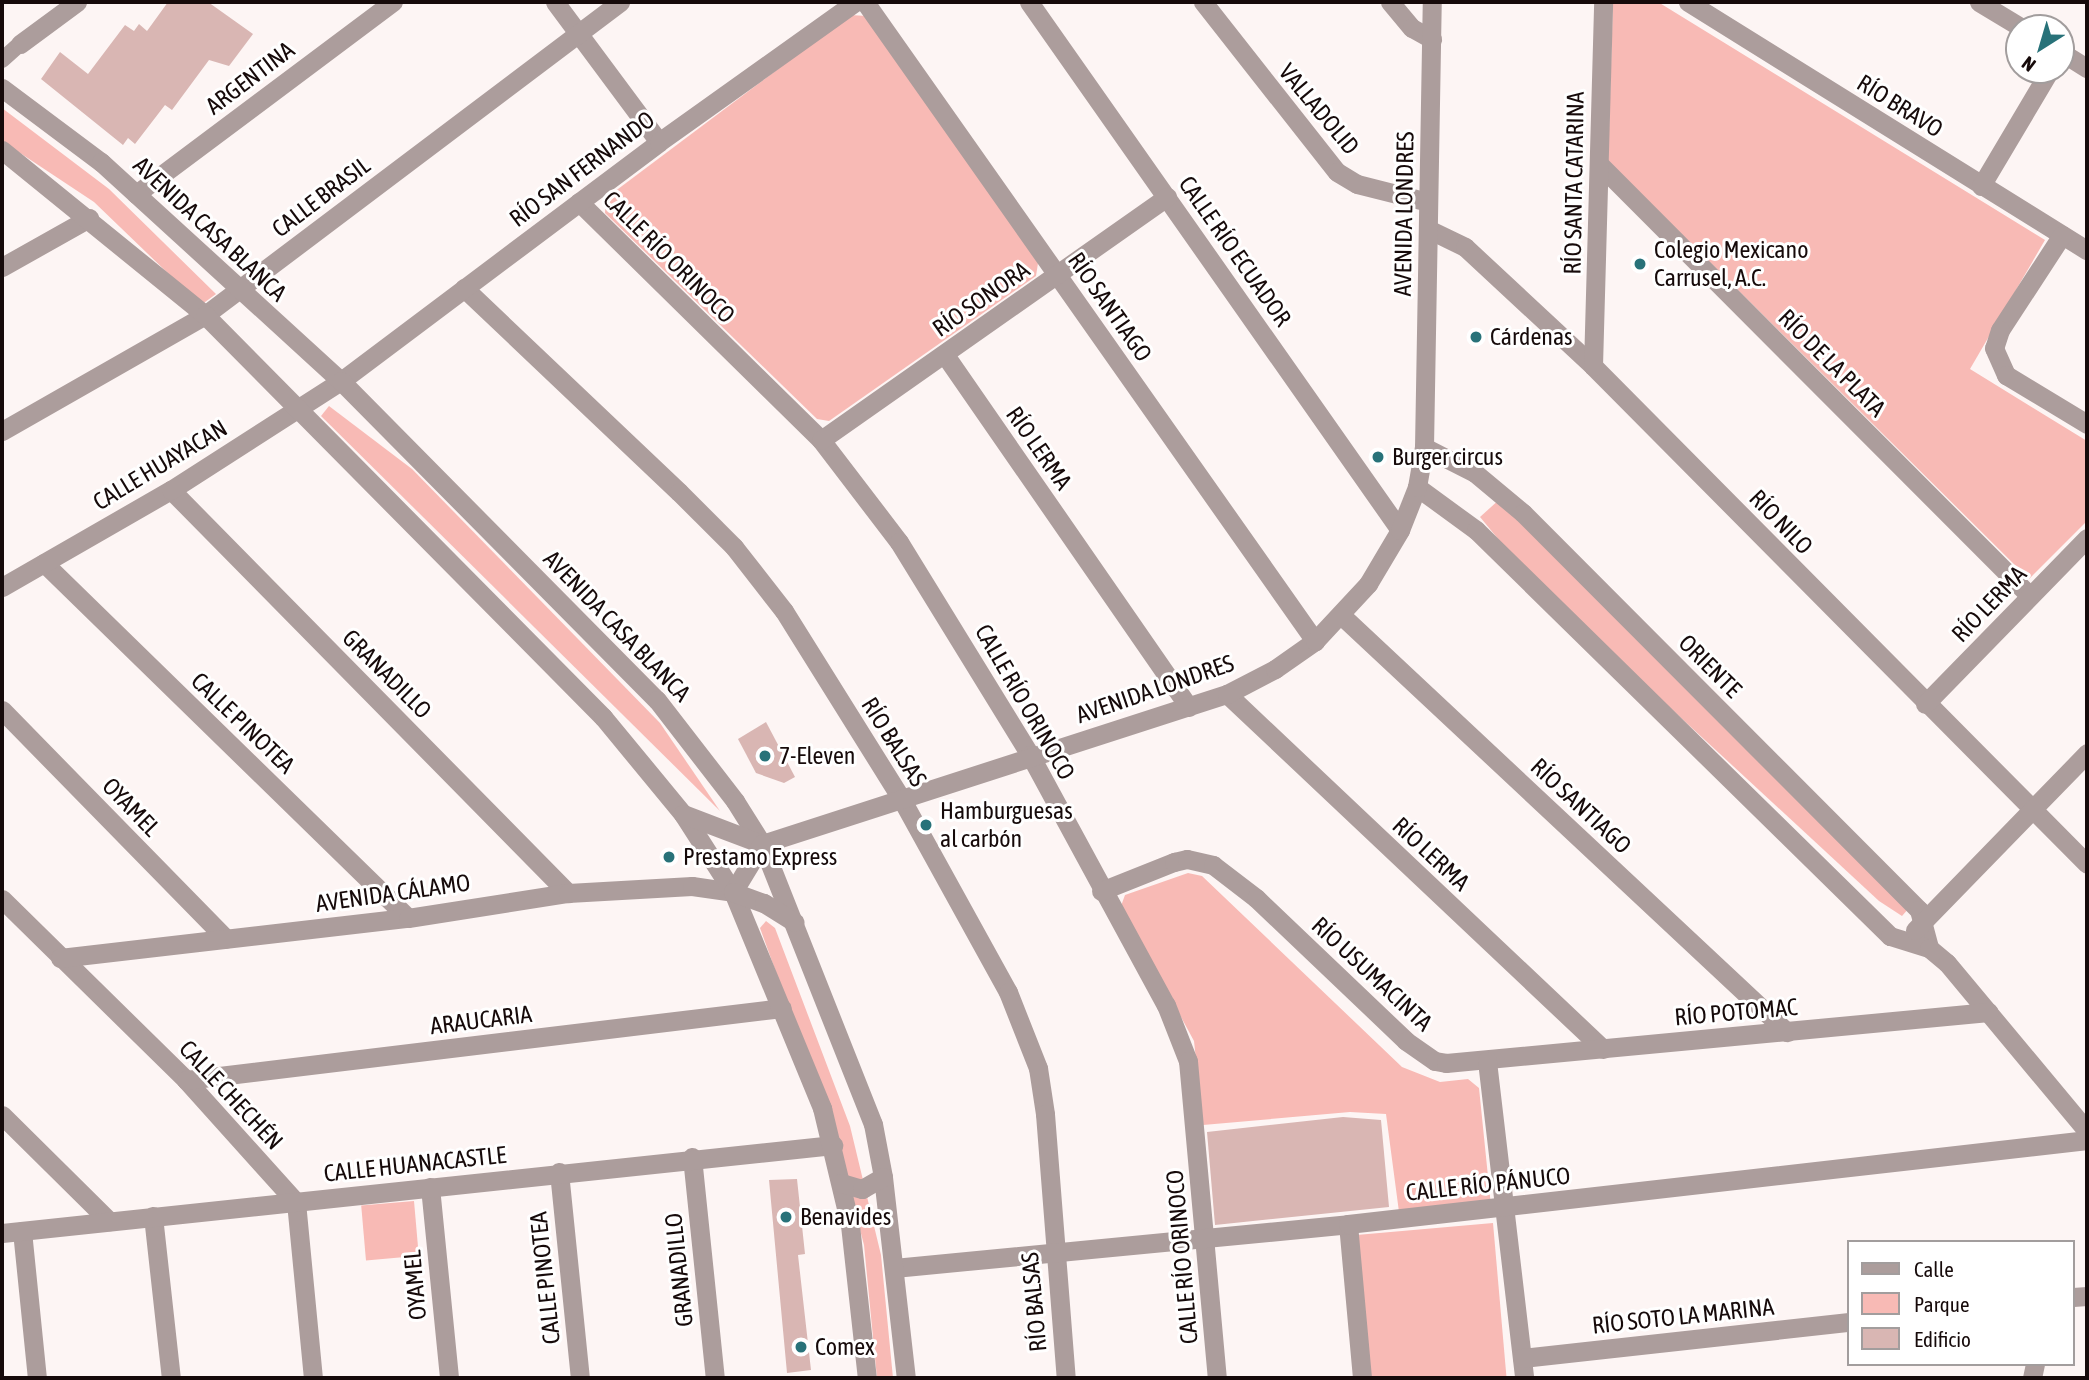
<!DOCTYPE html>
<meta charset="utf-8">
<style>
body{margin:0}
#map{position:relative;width:2089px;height:1380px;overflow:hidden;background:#fdf5f4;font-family:"Asap Condensed",sans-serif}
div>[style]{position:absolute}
.green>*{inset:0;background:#f8bab5;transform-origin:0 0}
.building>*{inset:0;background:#d9b6b3}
.pedestrian>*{height:16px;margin:-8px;padding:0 8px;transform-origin:8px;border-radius:8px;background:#ac9d9c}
.minor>*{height:19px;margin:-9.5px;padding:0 9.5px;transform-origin:9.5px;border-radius:9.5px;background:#ac9d9c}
.tertiary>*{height:19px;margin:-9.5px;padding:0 9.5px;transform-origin:9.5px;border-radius:9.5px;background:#ac9d9c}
.dots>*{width:19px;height:19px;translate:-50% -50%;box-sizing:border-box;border:4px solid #fff;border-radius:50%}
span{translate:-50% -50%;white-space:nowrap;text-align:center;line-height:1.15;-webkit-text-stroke:6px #fff;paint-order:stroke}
.street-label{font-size:24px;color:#160a0a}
.poi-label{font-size:24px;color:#160a0a}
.left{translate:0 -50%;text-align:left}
.frame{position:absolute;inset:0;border:4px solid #160a0a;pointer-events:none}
.legend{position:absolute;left:1847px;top:1240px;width:228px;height:126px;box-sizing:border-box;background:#fff;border:2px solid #a29d9d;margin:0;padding:9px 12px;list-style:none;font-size:21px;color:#160a0a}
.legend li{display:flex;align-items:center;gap:14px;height:35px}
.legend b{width:35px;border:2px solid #a29d9d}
.north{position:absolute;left:2005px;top:14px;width:70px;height:70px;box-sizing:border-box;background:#fff;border:2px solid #a29d9d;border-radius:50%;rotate:217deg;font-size:19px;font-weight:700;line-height:28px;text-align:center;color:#160a0a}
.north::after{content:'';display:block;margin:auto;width:24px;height:32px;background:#287279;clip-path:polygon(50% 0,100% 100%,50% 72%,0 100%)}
</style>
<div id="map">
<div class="green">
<i style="clip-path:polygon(1613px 2px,1658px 2px,2045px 240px,1970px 369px,2087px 441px,2087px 521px,2029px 579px,1608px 161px)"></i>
<i style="clip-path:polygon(850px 15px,867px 16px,1038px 263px,1036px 276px,829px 421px,817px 419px,605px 213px,606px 198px)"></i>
<i style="clip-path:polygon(2px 108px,109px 189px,216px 294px,201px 305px,94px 202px,2px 141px)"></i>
<i style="clip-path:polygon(329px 406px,412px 469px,660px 723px,720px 811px,321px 416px)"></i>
<i style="clip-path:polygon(1501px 498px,1909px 908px,1902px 916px,1879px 901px,1533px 581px,1480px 517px)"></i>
<i style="clip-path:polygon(1188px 873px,1202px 876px,1402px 1067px,1440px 1082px,1468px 1079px,1479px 1088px,1491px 1206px,1399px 1212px,1386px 1114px,1350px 1112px,1203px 1125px,1194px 1041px,1121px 906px,1125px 895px)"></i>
<i style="clip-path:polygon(766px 921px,775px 928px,850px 1126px,881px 1255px,893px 1378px,877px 1378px,864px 1245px,836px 1138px,760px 928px)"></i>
<i style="left:414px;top:1201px;width:55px;height:53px;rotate:85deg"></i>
<i style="left:1493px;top:1223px;width:156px;height:137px;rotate:85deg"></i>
</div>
<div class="building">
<i style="clip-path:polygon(168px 2px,208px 2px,253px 34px,229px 66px,209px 60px,172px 110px,165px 105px,135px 144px,128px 138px,123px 145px,41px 79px,60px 52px,88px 74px,125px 25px,134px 31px,139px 24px,147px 31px)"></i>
<i style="clip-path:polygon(766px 722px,795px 777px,784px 783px,756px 773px,738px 739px)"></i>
<i style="clip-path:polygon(1343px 1117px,1381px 1120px,1389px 1207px,1215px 1225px,1207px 1132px)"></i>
<i style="clip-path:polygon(797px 1179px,805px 1254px,798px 1255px,811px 1370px,787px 1373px,769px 1180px)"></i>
</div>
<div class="pedestrian">
<i style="left:2px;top:60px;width:24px;rotate:-42deg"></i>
</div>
<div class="minor">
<i style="left:555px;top:2px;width:174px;rotate:53.4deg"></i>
<i style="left:865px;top:2px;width:782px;rotate:54.85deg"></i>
<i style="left:1029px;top:2px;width:645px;rotate:54.91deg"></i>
<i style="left:1203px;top:2px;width:216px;rotate:51.8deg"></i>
<i style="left:1337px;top:172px;width:23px;rotate:31deg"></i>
<i style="left:1357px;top:184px;width:73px;rotate:14.2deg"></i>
<i style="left:1390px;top:2px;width:34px;rotate:50deg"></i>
<i style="left:1412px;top:28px;width:23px;rotate:29deg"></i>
<i style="left:1688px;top:2px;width:470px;rotate:31.9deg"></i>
<i style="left:1979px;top:2px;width:50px;rotate:31.2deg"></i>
<i style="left:20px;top:44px;width:71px;rotate:-36.4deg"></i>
<i style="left:2061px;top:52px;width:31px;rotate:32deg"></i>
<i style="left:1599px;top:164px;width:610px;rotate:45.07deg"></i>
<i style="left:1981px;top:186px;width:135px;rotate:-59.3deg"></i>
<i style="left:136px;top:194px;width:321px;rotate:-36.8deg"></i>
<i style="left:579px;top:202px;width:339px;rotate:44.5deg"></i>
<i style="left:821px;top:440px;width:128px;rotate:52.6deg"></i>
<i style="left:899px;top:542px;width:250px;rotate:58.4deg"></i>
<i style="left:1030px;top:755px;width:285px;rotate:61.5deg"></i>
<i style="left:1166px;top:1005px;width:60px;rotate:68.6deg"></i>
<i style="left:1188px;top:1061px;width:318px;rotate:84.8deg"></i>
<i style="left:1428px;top:229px;width:41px;rotate:25.9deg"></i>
<i style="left:1465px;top:247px;width:175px;rotate:42.9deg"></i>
<i style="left:1593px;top:366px;width:701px;rotate:45.23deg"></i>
<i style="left:2062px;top:235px;width:113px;rotate:123.1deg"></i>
<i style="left:2000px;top:330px;width:19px;rotate:108deg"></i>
<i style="left:1994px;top:348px;width:30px;rotate:66deg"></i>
<i style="left:2006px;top:375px;width:95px;rotate:31.2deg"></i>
<i style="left:2px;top:267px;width:100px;rotate:-29.4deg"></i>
<i style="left:464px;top:288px;width:296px;rotate:43.5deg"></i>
<i style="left:679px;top:492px;width:78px;rotate:45deg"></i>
<i style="left:734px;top:547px;width:81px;rotate:52deg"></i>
<i style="left:784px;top:611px;width:223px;rotate:58deg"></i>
<i style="left:902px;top:800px;width:219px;rotate:61.1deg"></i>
<i style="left:1008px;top:992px;width:82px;rotate:68.5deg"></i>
<i style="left:1038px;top:1068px;width:47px;rotate:81.3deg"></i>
<i style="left:1045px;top:1114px;width:265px;rotate:85.5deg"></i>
<i style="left:945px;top:355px;width:428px;rotate:55.3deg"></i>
<i style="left:1593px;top:366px;width:364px;rotate:-88.4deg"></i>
<i style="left:2px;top:431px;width:234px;rotate:-29.7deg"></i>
<i style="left:205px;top:315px;width:520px;rotate:-37.02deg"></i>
<i style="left:821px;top:440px;width:423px;rotate:-35.1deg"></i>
<i style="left:1424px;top:447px;width:57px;rotate:27deg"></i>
<i style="left:1475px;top:473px;width:62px;rotate:39.8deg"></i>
<i style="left:1523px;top:513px;width:561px;rotate:45.07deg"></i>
<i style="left:1919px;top:910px;width:39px;rotate:75deg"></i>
<i style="left:1417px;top:487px;width:73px;rotate:36.1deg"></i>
<i style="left:1476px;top:530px;width:580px;rotate:44.44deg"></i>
<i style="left:1890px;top:936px;width:41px;rotate:17.1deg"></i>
<i style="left:1929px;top:948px;width:23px;rotate:40deg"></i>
<i style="left:1947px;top:963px;width:219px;rotate:50.2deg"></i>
<i style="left:171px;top:490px;width:566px;rotate:45.43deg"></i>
<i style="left:44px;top:563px;width:508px;rotate:44.28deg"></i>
<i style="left:2px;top:587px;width:195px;rotate:-29.9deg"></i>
<i style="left:171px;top:490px;width:202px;rotate:-32.7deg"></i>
<i style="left:341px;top:381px;width:398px;rotate:-36.9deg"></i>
<i style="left:659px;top:142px;width:241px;rotate:-35.5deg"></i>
<i style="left:1341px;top:615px;width:611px;rotate:43.08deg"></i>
<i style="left:1227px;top:694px;width:517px;rotate:43.35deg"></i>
<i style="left:1925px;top:704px;width:232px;rotate:-45.7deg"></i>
<i style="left:2px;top:710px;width:320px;rotate:45.6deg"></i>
<i style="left:762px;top:844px;width:489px;rotate:-17.9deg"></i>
<i style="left:1227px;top:694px;width:54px;rotate:-27.5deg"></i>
<i style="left:1275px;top:669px;width:49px;rotate:-35deg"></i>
<i style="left:1315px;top:641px;width:78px;rotate:-47.1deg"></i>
<i style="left:1368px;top:584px;width:63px;rotate:-59.3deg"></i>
<i style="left:1400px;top:530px;width:46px;rotate:-68.4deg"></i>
<i style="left:1417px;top:487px;width:41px;rotate:-80.1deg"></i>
<i style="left:1424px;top:447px;width:445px;rotate:-89deg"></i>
<i style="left:1101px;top:891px;width:79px;rotate:-21.7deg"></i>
<i style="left:1174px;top:862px;width:13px;rotate:-13deg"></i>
<i style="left:1187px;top:859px;width:27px;rotate:13deg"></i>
<i style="left:1213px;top:865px;width:54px;rotate:37.5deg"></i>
<i style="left:1256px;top:898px;width:207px;rotate:43.6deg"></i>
<i style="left:1406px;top:1041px;width:35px;rotate:35deg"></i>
<i style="left:1435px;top:1061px;width:11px;rotate:10deg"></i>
<i style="left:1446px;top:1063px;width:545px;rotate:-5.37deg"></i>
<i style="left:2px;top:899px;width:258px;rotate:44.5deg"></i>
<i style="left:186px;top:1080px;width:164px;rotate:48deg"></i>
<i style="left:296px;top:1202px;width:177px;rotate:84.5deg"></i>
<i style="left:1915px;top:930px;width:247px;rotate:-45.8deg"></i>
<i style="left:60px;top:958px;width:350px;rotate:-6.6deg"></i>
<i style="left:408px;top:918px;width:162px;rotate:-8.9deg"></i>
<i style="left:568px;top:893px;width:124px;rotate:-3.2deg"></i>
<i style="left:692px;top:886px;width:41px;rotate:8.3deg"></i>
<i style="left:1487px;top:1061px;width:319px;rotate:83.3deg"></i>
<i style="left:186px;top:1080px;width:600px;rotate:-6.89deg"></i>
<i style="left:2px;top:1115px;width:151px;rotate:44.7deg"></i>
<i style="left:692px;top:1157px;width:222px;rotate:84.1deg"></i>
<i style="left:559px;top:1172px;width:207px;rotate:84.2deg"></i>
<i style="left:430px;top:1187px;width:192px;rotate:84.3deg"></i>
<i style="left:153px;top:1216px;width:163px;rotate:83.7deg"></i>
<i style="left:1348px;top:1224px;width:155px;rotate:84.8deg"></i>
<i style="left:22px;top:1231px;width:148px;rotate:84.2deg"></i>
<i style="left:2px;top:1233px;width:836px;rotate:-6.04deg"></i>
<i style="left:894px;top:1268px;width:456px;rotate:-5.5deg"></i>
<i style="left:1348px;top:1224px;width:744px;rotate:-6.48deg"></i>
<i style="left:2073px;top:1297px;width:14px;rotate:-4deg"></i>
<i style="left:1522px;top:1358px;width:329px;rotate:-6.3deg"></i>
<i style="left:2032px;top:1378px;width:14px;rotate:-78deg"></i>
</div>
<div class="tertiary">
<i style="left:2px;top:88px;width:124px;rotate:36.8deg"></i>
<i style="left:101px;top:162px;width:325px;rotate:42.4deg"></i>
<i style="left:341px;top:381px;width:449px;rotate:45.3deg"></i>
<i style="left:657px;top:700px;width:128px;rotate:52.3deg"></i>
<i style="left:735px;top:801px;width:51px;rotate:57.9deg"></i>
<i style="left:762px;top:844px;width:301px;rotate:68.4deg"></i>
<i style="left:873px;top:1124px;width:54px;rotate:79.3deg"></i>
<i style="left:883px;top:1177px;width:202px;rotate:83.5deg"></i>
<i style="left:2px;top:150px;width:262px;rotate:39.1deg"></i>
<i style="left:205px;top:315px;width:566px;rotate:45.29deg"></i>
<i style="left:603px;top:717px;width:126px;rotate:50.5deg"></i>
<i style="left:683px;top:814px;width:93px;rotate:57.3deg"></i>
<i style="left:733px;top:892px;width:234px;rotate:67.6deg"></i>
<i style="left:822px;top:1108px;width:120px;rotate:76.5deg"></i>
<i style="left:850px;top:1225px;width:154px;rotate:83.7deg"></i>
<i style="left:683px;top:814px;width:85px;rotate:20.8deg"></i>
<i style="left:762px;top:844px;width:56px;rotate:121.1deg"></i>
<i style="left:733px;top:892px;width:33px;rotate:20deg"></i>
<i style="left:764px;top:903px;width:36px;rotate:32deg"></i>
<i style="left:841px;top:1183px;width:22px;rotate:16deg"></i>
<i style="left:862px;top:1189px;width:24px;rotate:-30deg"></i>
</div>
<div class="dots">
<i style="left:1640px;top:264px;background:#287279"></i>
<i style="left:1476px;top:337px;background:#287279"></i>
<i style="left:1378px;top:457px;background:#287279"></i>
<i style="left:765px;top:756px;background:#287279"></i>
<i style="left:926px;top:825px;background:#287279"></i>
<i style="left:669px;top:857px;background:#287279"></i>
<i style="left:786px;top:1217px;background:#287279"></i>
<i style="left:801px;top:1347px;background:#287279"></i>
</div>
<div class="street-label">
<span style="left:250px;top:78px;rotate:-37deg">ARGENTINA</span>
<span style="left:1900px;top:106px;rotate:32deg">RÍO BRAVO</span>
<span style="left:1319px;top:109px;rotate:50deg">VALLADOLID</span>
<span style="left:582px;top:169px;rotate:-37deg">RÍO SAN FERNANDO</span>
<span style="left:1574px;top:183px;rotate:-89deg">RÍO SANTA CATARINA</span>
<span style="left:321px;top:197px;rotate:-37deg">CALLE BRASIL</span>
<span style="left:1404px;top:214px;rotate:-89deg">AVENIDA LONDRES</span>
<span style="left:210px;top:229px;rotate:43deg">AVENIDA CASA BLANCA</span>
<span style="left:1235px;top:251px;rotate:55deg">CALLE RÍO ECUADOR</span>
<span style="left:669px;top:257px;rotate:45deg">CALLE RÍO ORINOCO</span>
<span style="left:981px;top:299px;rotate:-35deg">RÍO SONORA</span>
<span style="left:1110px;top:307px;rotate:55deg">RÍO SANTIAGO</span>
<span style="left:1832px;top:363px;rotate:45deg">RÍO DE LA PLATA</span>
<span style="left:1039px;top:448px;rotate:55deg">RÍO LERMA</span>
<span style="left:160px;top:465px;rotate:-31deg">CALLE HUAYACAN</span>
<span style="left:1781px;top:522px;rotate:46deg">RÍO NILO</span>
<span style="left:1989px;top:604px;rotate:-46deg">RÍO LERMA</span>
<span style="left:617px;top:626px;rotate:46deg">AVENIDA CASA BLANCA</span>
<span style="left:1710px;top:666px;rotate:45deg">ORIENTE</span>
<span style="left:387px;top:674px;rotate:45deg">GRANADILLO</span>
<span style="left:1155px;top:689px;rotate:-19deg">AVENIDA LONDRES</span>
<span style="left:1025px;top:702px;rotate:60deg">CALLE RÍO ORINOCO</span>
<span style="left:243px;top:723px;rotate:44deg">CALLE PINOTEA</span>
<span style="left:894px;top:742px;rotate:58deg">RÍO BALSAS</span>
<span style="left:1581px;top:806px;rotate:43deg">RÍO SANTIAGO</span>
<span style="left:131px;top:807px;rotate:46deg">OYAMEL</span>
<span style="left:1431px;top:854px;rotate:43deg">RÍO LERMA</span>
<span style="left:393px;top:893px;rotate:-8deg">AVENIDA CÁLAMO</span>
<span style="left:1372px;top:974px;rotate:43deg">RÍO USUMACINTA</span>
<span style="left:1736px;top:1012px;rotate:-5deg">RÍO POTOMAC</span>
<span style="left:481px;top:1020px;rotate:-7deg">ARAUCARIA</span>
<span style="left:231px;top:1095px;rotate:47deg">CALLE CHECHÉN</span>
<span style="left:415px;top:1164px;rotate:-6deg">CALLE HUANACASTLE</span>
<span style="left:1488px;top:1184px;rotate:-6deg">CALLE RÍO PÁNUCO</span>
<span style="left:1182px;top:1257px;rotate:-95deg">CALLE RÍO ORINOCO</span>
<span style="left:679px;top:1270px;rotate:-96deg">GRANADILLO</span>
<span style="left:545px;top:1278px;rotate:-96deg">CALLE PINOTEA</span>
<span style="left:415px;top:1285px;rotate:-95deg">OYAMEL</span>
<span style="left:1034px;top:1302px;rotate:-95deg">RÍO BALSAS</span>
<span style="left:1683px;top:1316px;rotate:-6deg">RÍO SOTO LA MARINA</span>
</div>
<div class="poi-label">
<span class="left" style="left:1654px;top:264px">Colegio Mexicano<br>Carrusel, A.C.</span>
<span class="left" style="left:1490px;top:337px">Cárdenas</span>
<span class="left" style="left:1392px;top:457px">Burger circus</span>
<span class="left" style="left:779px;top:756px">7-Eleven</span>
<span class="left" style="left:940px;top:825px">Hamburguesas<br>al carbón</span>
<span class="left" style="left:683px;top:857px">Prestamo Express</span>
<span class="left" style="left:800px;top:1217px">Benavides</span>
<span class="left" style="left:815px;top:1347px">Comex</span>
</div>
<div class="frame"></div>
<ul class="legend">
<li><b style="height:9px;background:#ac9d9c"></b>Calle</li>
<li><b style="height:19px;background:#f8bab5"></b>Parque</li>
<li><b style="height:19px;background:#d9b6b3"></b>Edificio</li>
</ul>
<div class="north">N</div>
</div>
